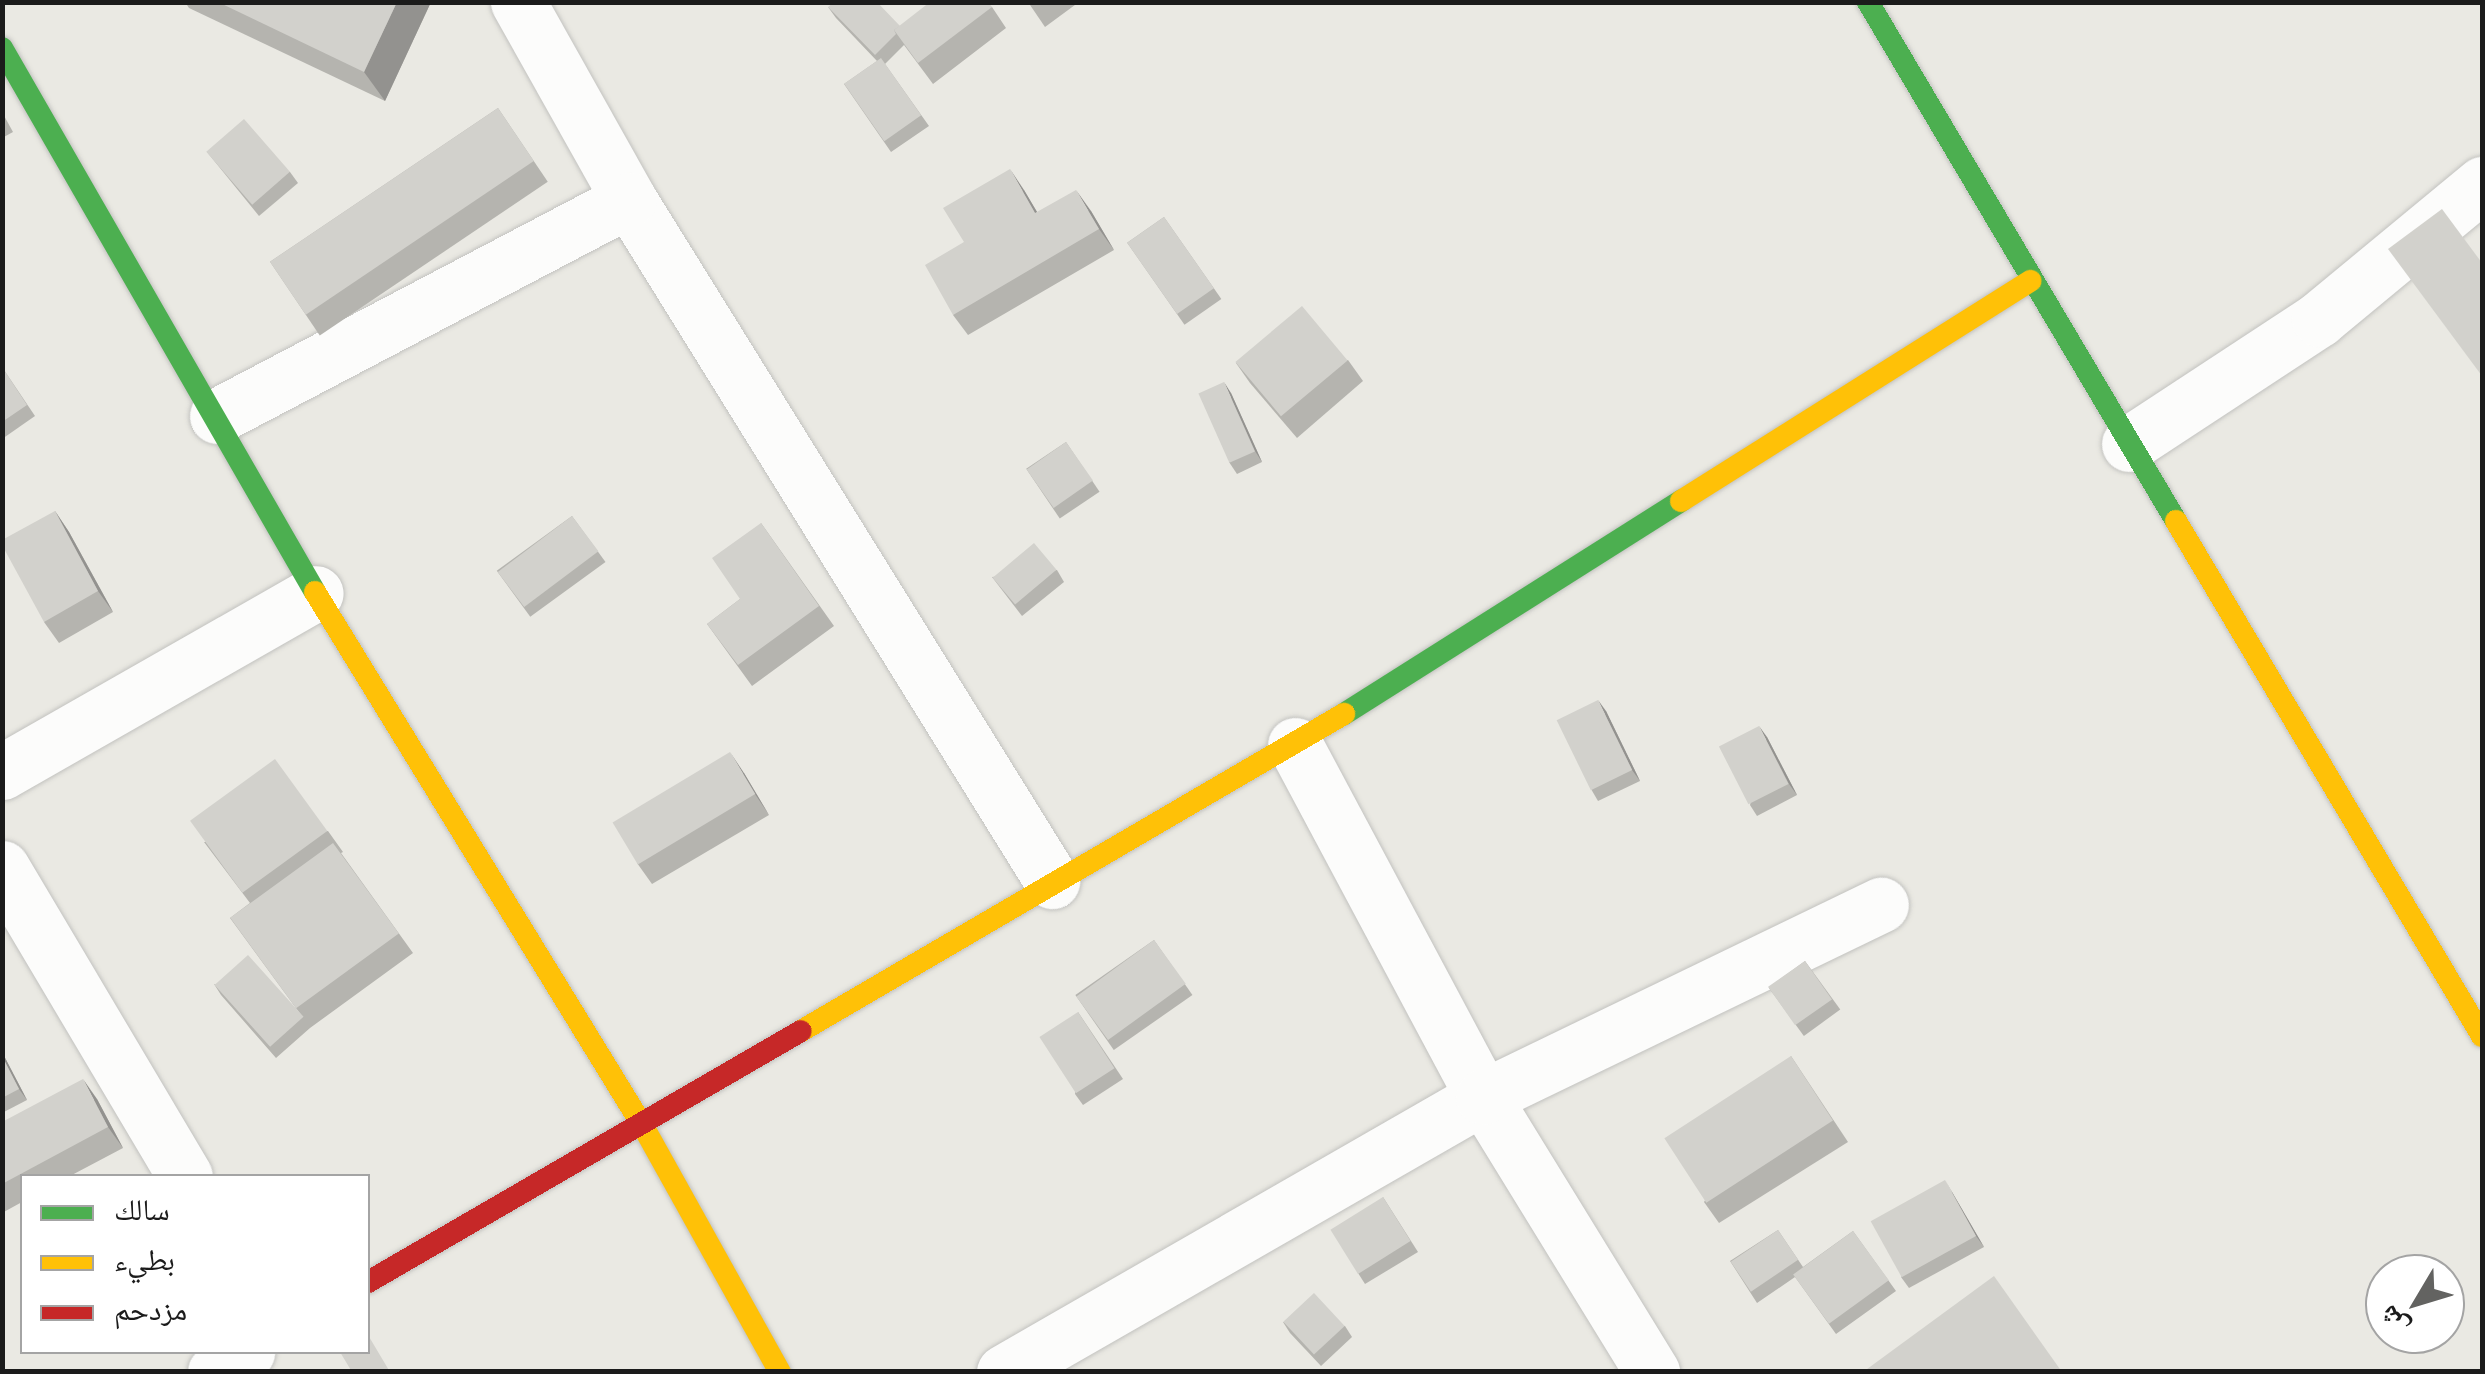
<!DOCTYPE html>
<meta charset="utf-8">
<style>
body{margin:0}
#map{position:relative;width:2485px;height:1374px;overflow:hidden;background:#eae9e3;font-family:Montserrat,"Noto Naskh Arabic",sans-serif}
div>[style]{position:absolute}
.roads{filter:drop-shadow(0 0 2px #c2c2bf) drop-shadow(0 0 2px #c2c2bf)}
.street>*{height:55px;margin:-27.5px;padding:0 27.5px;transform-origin:27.5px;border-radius:27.5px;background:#fcfcfb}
.fast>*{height:22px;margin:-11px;padding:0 11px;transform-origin:11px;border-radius:11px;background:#4caf50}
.slow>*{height:22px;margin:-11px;padding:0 11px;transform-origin:11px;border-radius:11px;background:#ffc107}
.jam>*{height:22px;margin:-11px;padding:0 11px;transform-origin:11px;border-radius:11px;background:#c62828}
.wall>*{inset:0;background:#b5b4af;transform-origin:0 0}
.shaded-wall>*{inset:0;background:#93928f}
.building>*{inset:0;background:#d2d1cc;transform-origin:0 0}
span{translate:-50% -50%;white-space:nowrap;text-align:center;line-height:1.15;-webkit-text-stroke:8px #fff;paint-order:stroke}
.frame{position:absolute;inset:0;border:5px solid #1b1b1b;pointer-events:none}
.legend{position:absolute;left:20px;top:1174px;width:350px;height:180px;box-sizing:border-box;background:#fff;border:2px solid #a4a4a4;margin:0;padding:12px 18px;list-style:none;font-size:30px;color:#1b1b1b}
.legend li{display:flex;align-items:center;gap:20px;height:50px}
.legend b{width:50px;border:2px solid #a4a4a4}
.north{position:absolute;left:2365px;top:1254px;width:100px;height:100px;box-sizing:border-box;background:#fff;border:2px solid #a4a4a4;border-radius:50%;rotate:232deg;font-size:28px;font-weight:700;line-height:40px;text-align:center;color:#1b1b1b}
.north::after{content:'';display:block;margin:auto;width:35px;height:45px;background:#636361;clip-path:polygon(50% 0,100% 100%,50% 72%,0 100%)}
</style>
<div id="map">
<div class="roads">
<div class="street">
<i style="left:518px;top:2px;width:227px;rotate:60.7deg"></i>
<i style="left:629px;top:200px;width:802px;rotate:58.15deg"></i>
<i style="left:217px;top:416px;width:465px;rotate:-27.7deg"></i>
<i style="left:2129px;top:444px;width:227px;rotate:-33.3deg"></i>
<i style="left:2319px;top:319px;width:212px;rotate:-39.6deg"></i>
<i style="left:1295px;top:745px;width:399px;rotate:61.9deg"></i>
<i style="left:1483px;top:1097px;width:323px;rotate:58.4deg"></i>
<i style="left:2px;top:772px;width:361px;rotate:-29.7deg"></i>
<i style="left:2px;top:868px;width:358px;rotate:59.3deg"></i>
<i style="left:215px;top:1372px;width:38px;rotate:-32deg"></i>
<i style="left:1004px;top:1372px;width:552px;rotate:-29.86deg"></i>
<i style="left:1483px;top:1097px;width:442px;rotate:-25.8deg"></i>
</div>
<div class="fast">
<i style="left:1868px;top:2px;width:604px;rotate:59.31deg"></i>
<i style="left:2px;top:48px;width:628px;rotate:60.09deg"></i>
<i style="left:1344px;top:714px;width:399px;rotate:-32.3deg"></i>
</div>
<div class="slow">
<i style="left:1681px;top:501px;width:413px;rotate:-32.2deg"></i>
<i style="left:2176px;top:521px;width:599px;rotate:59.28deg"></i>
<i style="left:315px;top:592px;width:629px;rotate:58.46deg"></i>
<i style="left:644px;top:1128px;width:279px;rotate:60.9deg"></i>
<i style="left:801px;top:1031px;width:629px;rotate:-30.28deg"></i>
</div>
<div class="jam">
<i style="left:368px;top:1282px;width:500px;rotate:-30.1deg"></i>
</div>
</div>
<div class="wall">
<i style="clip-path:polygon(185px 2px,431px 2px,385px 101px,189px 8px)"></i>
<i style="clip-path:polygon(1028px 2px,1079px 2px,1045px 27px)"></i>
<i style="clip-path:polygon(828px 7px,900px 26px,992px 7px,1006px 28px,933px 84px,904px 45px,885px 64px,929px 126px,891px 152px,844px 84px,877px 61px,836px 18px)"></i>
<i style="left:498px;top:108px;width:89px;height:275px;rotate:56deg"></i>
<i style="clip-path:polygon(2px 112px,13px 132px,2px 138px)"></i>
<i style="clip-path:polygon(207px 152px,290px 172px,298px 183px,259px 216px)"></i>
<i style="clip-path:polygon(1024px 190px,1037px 212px,1091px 211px,1114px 250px,968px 335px,953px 315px,964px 242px)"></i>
<i style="left:1164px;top:217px;width:100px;height:45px;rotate:55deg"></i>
<i style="clip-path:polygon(1348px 360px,1363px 381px,1297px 438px,1250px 383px,1236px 363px)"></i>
<i style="clip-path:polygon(4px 370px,35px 416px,2px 439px,2px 371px)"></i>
<i style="clip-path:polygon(1231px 393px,1262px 462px,1237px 474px,1229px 462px)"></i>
<i style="left:1066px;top:442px;width:60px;height:48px;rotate:56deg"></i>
<i style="clip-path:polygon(55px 511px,69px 532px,113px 612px,59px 643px,44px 622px)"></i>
<i style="left:572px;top:516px;width:57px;height:93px;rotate:54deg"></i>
<i style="clip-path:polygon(761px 523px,834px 626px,752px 686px,707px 624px,740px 599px)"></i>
<i style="clip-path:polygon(1057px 570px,1064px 582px,1022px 616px,992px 577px)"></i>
<i style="clip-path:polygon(1606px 711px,1640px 781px,1598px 801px,1591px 789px)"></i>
<i style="clip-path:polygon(1767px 737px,1797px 795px,1757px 816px,1750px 805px)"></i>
<i style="clip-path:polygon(744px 773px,769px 815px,652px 884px,637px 863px)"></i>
<i style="clip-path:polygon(328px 831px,343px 852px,341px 853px,413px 953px,310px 1028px,276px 1058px,221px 995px,214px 984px,301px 1015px,230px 918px,250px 903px,204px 842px)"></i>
<i style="left:1154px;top:940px;width:67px;height:96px;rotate:55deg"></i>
<i style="left:1805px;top:961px;width:60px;height:45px;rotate:54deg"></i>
<i style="clip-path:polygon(1078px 1012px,1123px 1079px,1083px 1105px,1075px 1094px)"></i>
<i style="clip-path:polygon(2px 1052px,27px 1100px,2px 1113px)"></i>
<i style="clip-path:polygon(1791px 1056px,1848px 1142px,1719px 1223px,1704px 1202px)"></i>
<i style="clip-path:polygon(97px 1099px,123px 1148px,70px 1176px,22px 1176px,22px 1202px,2px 1213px,2px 1122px)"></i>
<i style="clip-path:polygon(1952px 1192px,1984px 1247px,1909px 1288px,1901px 1277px)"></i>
<i style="clip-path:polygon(1383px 1197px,1418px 1252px,1365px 1284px,1358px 1273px)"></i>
<i style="clip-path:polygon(1778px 1230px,1803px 1267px,1853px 1231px,1896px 1291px,1836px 1334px,1795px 1277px,1757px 1303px,1730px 1261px)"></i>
<i style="clip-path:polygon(1283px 1322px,1345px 1326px,1352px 1337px,1321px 1366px,1290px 1333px)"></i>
</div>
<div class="shaded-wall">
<i style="clip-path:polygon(397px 2px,431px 2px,385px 101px,364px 72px)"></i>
<i style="clip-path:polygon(1010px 169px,1024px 190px,1050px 234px,1035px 213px)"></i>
<i style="clip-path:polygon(1076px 190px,1091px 211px,1114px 250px,1099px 229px)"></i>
<i style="clip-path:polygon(1224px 382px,1231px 393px,1262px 462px,1255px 451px)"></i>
<i style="clip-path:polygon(55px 511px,69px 532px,113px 612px,98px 591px)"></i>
<i style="clip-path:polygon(1598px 700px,1606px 711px,1640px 781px,1632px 770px)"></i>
<i style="clip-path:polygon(1759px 726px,1767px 737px,1797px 795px,1789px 784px)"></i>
<i style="clip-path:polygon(730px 752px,744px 773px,769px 815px,755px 794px)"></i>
<i style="clip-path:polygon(2px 1052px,27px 1100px,19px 1089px,2px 1056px)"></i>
<i style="clip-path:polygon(83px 1079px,97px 1099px,123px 1148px,108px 1127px)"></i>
<i style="clip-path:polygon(1945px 1180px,1952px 1192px,1984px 1247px,1976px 1236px)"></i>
</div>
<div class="building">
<i style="clip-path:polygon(218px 2px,397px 2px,364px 72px)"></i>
<i style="clip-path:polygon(834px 2px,877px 2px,900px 26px,894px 30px,896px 34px,875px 55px,828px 7px)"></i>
<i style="clip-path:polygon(930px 2px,988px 2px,992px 7px,918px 63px,894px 30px)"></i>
<i style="left:881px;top:58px;width:70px;height:45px;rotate:55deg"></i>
<i style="left:498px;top:108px;width:64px;height:275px;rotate:56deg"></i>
<i style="left:244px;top:119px;width:70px;height:50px;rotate:49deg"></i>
<i style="clip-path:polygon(1010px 169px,1035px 213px,1076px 190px,1099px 229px,953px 315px,925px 265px,964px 242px,943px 208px)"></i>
<i style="clip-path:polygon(2442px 209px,2482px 263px,2482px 376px,2388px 249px)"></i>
<i style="left:1164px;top:217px;width:87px;height:45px;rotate:55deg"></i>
<i style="left:1302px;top:306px;width:71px;height:87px;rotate:50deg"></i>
<i style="clip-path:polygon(4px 370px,27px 405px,2px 422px,2px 371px)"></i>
<i style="left:1224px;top:382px;width:76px;height:28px;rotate:66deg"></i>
<i style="left:1066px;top:442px;width:47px;height:48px;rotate:55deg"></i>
<i style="clip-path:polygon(55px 511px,98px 591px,44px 622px,2px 545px,2px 540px)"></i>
<i style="left:572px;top:516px;width:44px;height:93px;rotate:53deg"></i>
<i style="clip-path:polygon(761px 523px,819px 606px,738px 665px,707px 624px,740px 599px,712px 558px)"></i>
<i style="left:1034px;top:543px;width:35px;height:54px;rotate:50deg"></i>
<i style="left:1598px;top:700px;width:78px;height:46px;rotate:64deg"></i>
<i style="left:1759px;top:726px;width:65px;height:45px;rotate:63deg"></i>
<i style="left:730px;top:752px;width:49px;height:137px;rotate:59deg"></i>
<i style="left:275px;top:759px;width:89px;height:105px;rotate:54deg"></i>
<i style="left:333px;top:843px;width:112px;height:127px;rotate:54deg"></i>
<i style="left:1154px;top:940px;width:54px;height:96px;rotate:54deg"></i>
<i style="left:248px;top:955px;width:83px;height:45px;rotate:48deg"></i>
<i style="left:1805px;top:961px;width:47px;height:45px;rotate:55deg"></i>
<i style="left:1078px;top:1012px;width:67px;height:46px;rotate:57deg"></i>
<i style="clip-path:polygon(2px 1056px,19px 1089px,2px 1098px)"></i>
<i style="left:1791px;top:1056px;width:77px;height:151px;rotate:57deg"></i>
<i style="clip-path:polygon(83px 1079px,108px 1127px,2px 1184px,2px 1122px)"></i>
<i style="left:1945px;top:1180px;width:64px;height:85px;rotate:61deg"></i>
<i style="left:1383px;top:1197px;width:52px;height:62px;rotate:58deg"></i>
<i style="left:1778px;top:1230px;width:36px;height:57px;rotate:56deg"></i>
<i style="left:1853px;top:1231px;width:61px;height:74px;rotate:54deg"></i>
<i style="clip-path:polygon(1994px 1276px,2062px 1372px,1863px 1372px)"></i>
<i style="left:1314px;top:1293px;width:45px;height:42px;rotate:47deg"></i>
<i style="clip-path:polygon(368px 1335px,390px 1372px,352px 1372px,340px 1352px,368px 1352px)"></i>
</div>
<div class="frame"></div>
<ul class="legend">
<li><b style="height:12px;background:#4caf50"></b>سالك</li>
<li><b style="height:12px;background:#ffc107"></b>بطيء</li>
<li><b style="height:12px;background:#c62828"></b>مزدحم</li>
</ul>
<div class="north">ش</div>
</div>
